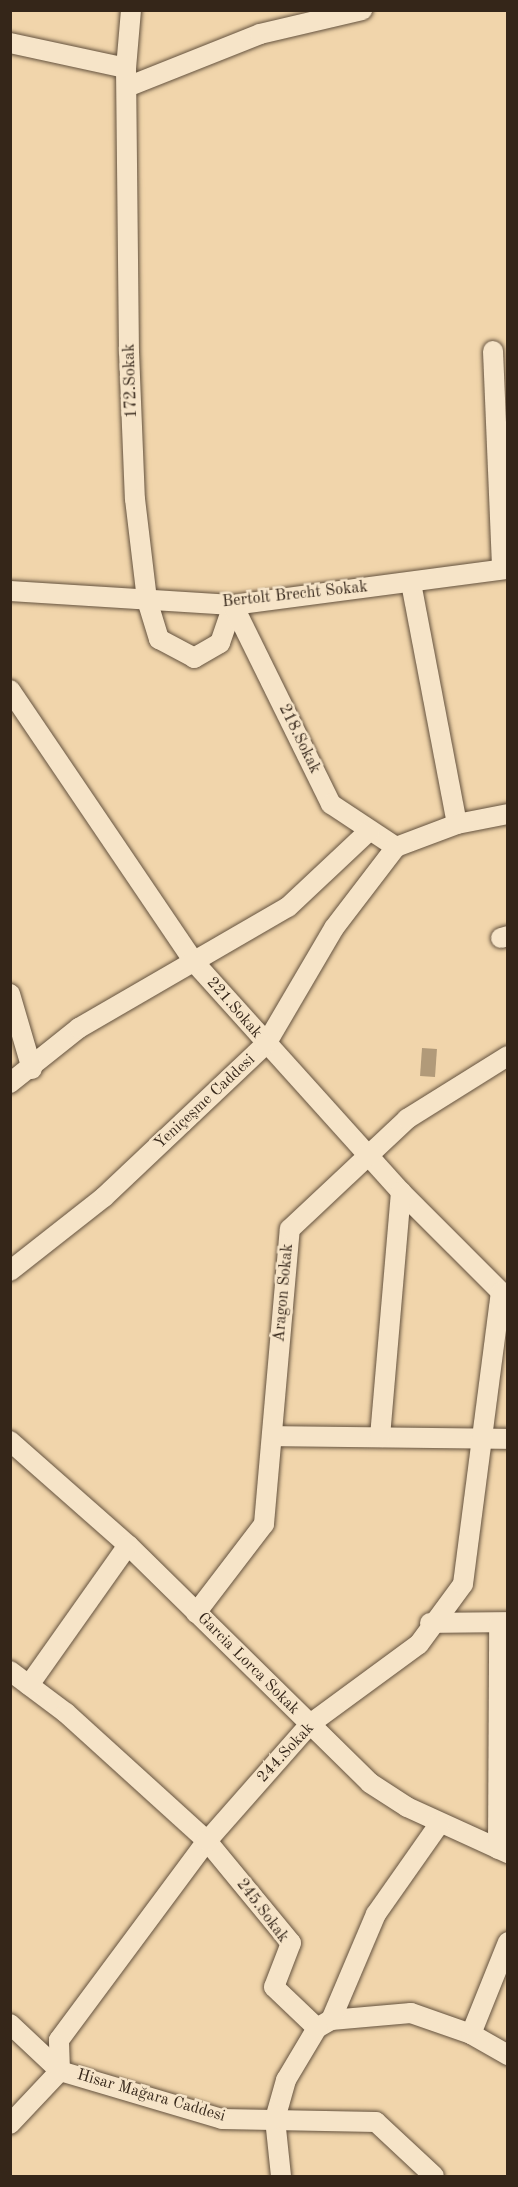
<!DOCTYPE html>
<meta charset="utf-8">
<style>
body{margin:0}
#map{position:relative;width:518px;height:2187px;overflow:hidden;background:#f1d5ab;font-family:"Old Standard TT",serif}
div>[style]{position:absolute}
.water>*{inset:0;background:#b19a79;transform-origin:0 0}
.roads{filter:drop-shadow(0 0 2px #64523e) drop-shadow(0 0 2px #64523e)}
.street>*{height:20px;margin:-10px;padding:0 10px;transform-origin:10px;border-radius:10px;background:#f6e4c8}
span{translate:-50% -50%;white-space:nowrap;text-align:center;line-height:1.15;-webkit-text-stroke:5px #f6e4c8;paint-order:stroke}
.street-label{font-size:16px;color:#352619}
.frame{position:absolute;inset:0;border:12px solid #352619;pointer-events:none}
</style>
<div id="map">
<div class="water">
<i style="left:422px;top:1048px;width:15px;height:28px;rotate:4deg"></i>
</div>
<div class="roads">
<div class="street">
<i style="left:131px;top:10px;width:58px;rotate:94.9deg"></i>
<i style="left:126px;top:68px;width:284px;rotate:89.4deg"></i>
<i style="left:129px;top:352px;width:147px;rotate:87.7deg"></i>
<i style="left:135px;top:499px;width:102px;rotate:83.2deg"></i>
<i style="left:147px;top:600px;width:41px;rotate:72.9deg"></i>
<i style="left:159px;top:639px;width:40px;rotate:28deg"></i>
<i style="left:194px;top:658px;width:30px;rotate:-30deg"></i>
<i style="left:220px;top:643px;width:40px;rotate:-71.1deg"></i>
<i style="left:10px;top:43px;width:119px;rotate:12.2deg"></i>
<i style="left:127px;top:87px;width:143px;rotate:-21.7deg"></i>
<i style="left:260px;top:34px;width:105px;rotate:-13.2deg"></i>
<i style="left:493px;top:351px;width:218px;rotate:87.6deg"></i>
<i style="left:411px;top:583px;width:245px;rotate:79.2deg"></i>
<i style="left:10px;top:591px;width:223px;rotate:3.6deg"></i>
<i style="left:233px;top:605px;width:277px;rotate:-7.5deg"></i>
<i style="left:233px;top:605px;width:222px;rotate:63.8deg"></i>
<i style="left:331px;top:804px;width:78px;rotate:33.5deg"></i>
<i style="left:10px;top:690px;width:330px;rotate:55.9deg"></i>
<i style="left:195px;top:963px;width:308px;rotate:48deg"></i>
<i style="left:401px;top:1192px;width:141px;rotate:45deg"></i>
<i style="left:501px;top:938px;width:7px;rotate:-16deg"></i>
<i style="left:10px;top:994px;width:78px;rotate:73.7deg"></i>
<i style="left:10px;top:1083px;width:88px;rotate:-38.6deg"></i>
<i style="left:79px;top:1028px;width:241px;rotate:-30.1deg"></i>
<i style="left:288px;top:907px;width:112px;rotate:-43.2deg"></i>
<i style="left:10px;top:1271px;width:120px;rotate:-38.2deg"></i>
<i style="left:104px;top:1197px;width:223px;rotate:-43.4deg"></i>
<i style="left:266px;top:1044px;width:134px;rotate:-59.6deg"></i>
<i style="left:334px;top:928px;width:102px;rotate:-52.6deg"></i>
<i style="left:396px;top:847px;width:65px;rotate:-20.7deg"></i>
<i style="left:457px;top:824px;width:52px;rotate:-11.1deg"></i>
<i style="left:272px;top:1436px;width:236px;rotate:0.7deg"></i>
<i style="left:380px;top:1437px;width:246px;rotate:-85.1deg"></i>
<i style="left:10px;top:1441px;width:157px;rotate:41.4deg"></i>
<i style="left:128px;top:1545px;width:339px;rotate:44.5deg"></i>
<i style="left:370px;top:1783px;width:44px;rotate:33deg"></i>
<i style="left:407px;top:1807px;width:111px;rotate:24.5deg"></i>
<i style="left:196px;top:1613px;width:112px;rotate:-52.6deg"></i>
<i style="left:264px;top:1524px;width:296px;rotate:-85deg"></i>
<i style="left:290px;top:1229px;width:161px;rotate:-43.2deg"></i>
<i style="left:407px;top:1119px;width:119px;rotate:-32deg"></i>
<i style="left:430px;top:1623px;width:78px;rotate:-0.7deg"></i>
<i style="left:10px;top:1671px;width:70px;rotate:36.9deg"></i>
<i style="left:66px;top:1713px;width:190px;rotate:42.2deg"></i>
<i style="left:207px;top:1841px;width:132px;rotate:50.5deg"></i>
<i style="left:291px;top:1943px;width:47px;rotate:111.1deg"></i>
<i style="left:274px;top:1987px;width:59px;rotate:43.6deg"></i>
<i style="left:317px;top:2028px;width:16px;rotate:-30deg"></i>
<i style="left:331px;top:2020px;width:80px;rotate:-5deg"></i>
<i style="left:411px;top:2013px;width:64px;rotate:19.3deg"></i>
<i style="left:471px;top:2034px;width:43px;rotate:29.6deg"></i>
<i style="left:29px;top:1685px;width:171px;rotate:-54.7deg"></i>
<i style="left:498px;top:1849px;width:226px;rotate:-89.7deg"></i>
<i style="left:331px;top:2020px;width:115px;rotate:-67deg"></i>
<i style="left:376px;top:1914px;width:111px;rotate:-54.9deg"></i>
<i style="left:10px;top:2024px;width:69px;rotate:43.2deg"></i>
<i style="left:60px;top:2071px;width:169px;rotate:16.5deg"></i>
<i style="left:222px;top:2119px;width:154px;rotate:1.1deg"></i>
<i style="left:376px;top:2122px;width:79px;rotate:43deg"></i>
<i style="left:471px;top:2034px;width:99px;rotate:-68.1deg"></i>
<i style="left:10px;top:2124px;width:73px;rotate:-46.7deg"></i>
<i style="left:60px;top:2071px;width:31px;rotate:-92deg"></i>
<i style="left:59px;top:2040px;width:248px;rotate:-53.4deg"></i>
<i style="left:207px;top:1841px;width:156px;rotate:-48.6deg"></i>
<i style="left:310px;top:1724px;width:135px;rotate:-36.3deg"></i>
<i style="left:419px;top:1644px;width:74px;rotate:-53.7deg"></i>
<i style="left:463px;top:1584px;width:294px;rotate:-82.6deg"></i>
<i style="left:281px;top:2176px;width:57px;rotate:-96deg"></i>
<i style="left:275px;top:2119px;width:41px;rotate:-74.2deg"></i>
<i style="left:286px;top:2080px;width:61px;rotate:-59.2deg"></i>
</div>
</div>
<div class="street-label">
<span style="left:131px;top:381px;rotate:-92deg">172.Sokak</span>
<span style="left:295px;top:595px;rotate:-6deg">Bertolt Brecht Sokak</span>
<span style="left:299px;top:739px;rotate:64deg">218.Sokak</span>
<span style="left:234px;top:1008px;rotate:49deg">221.Sokak</span>
<span style="left:205px;top:1102px;rotate:-43deg">Yeniçeşme Caddesi</span>
<span style="left:284px;top:1293px;rotate:-85deg">Aragon Sokak</span>
<span style="left:248px;top:1664px;rotate:45deg">Garcia Lorca Sokak</span>
<span style="left:286px;top:1753px;rotate:-47deg">244.Sokak</span>
<span style="left:262px;top:1911px;rotate:53deg">245.Sokak</span>
<span style="left:151px;top:2096px;rotate:16deg">Hisar Mağara Caddesi</span>
</div>
<div class="frame"></div>
</div>
